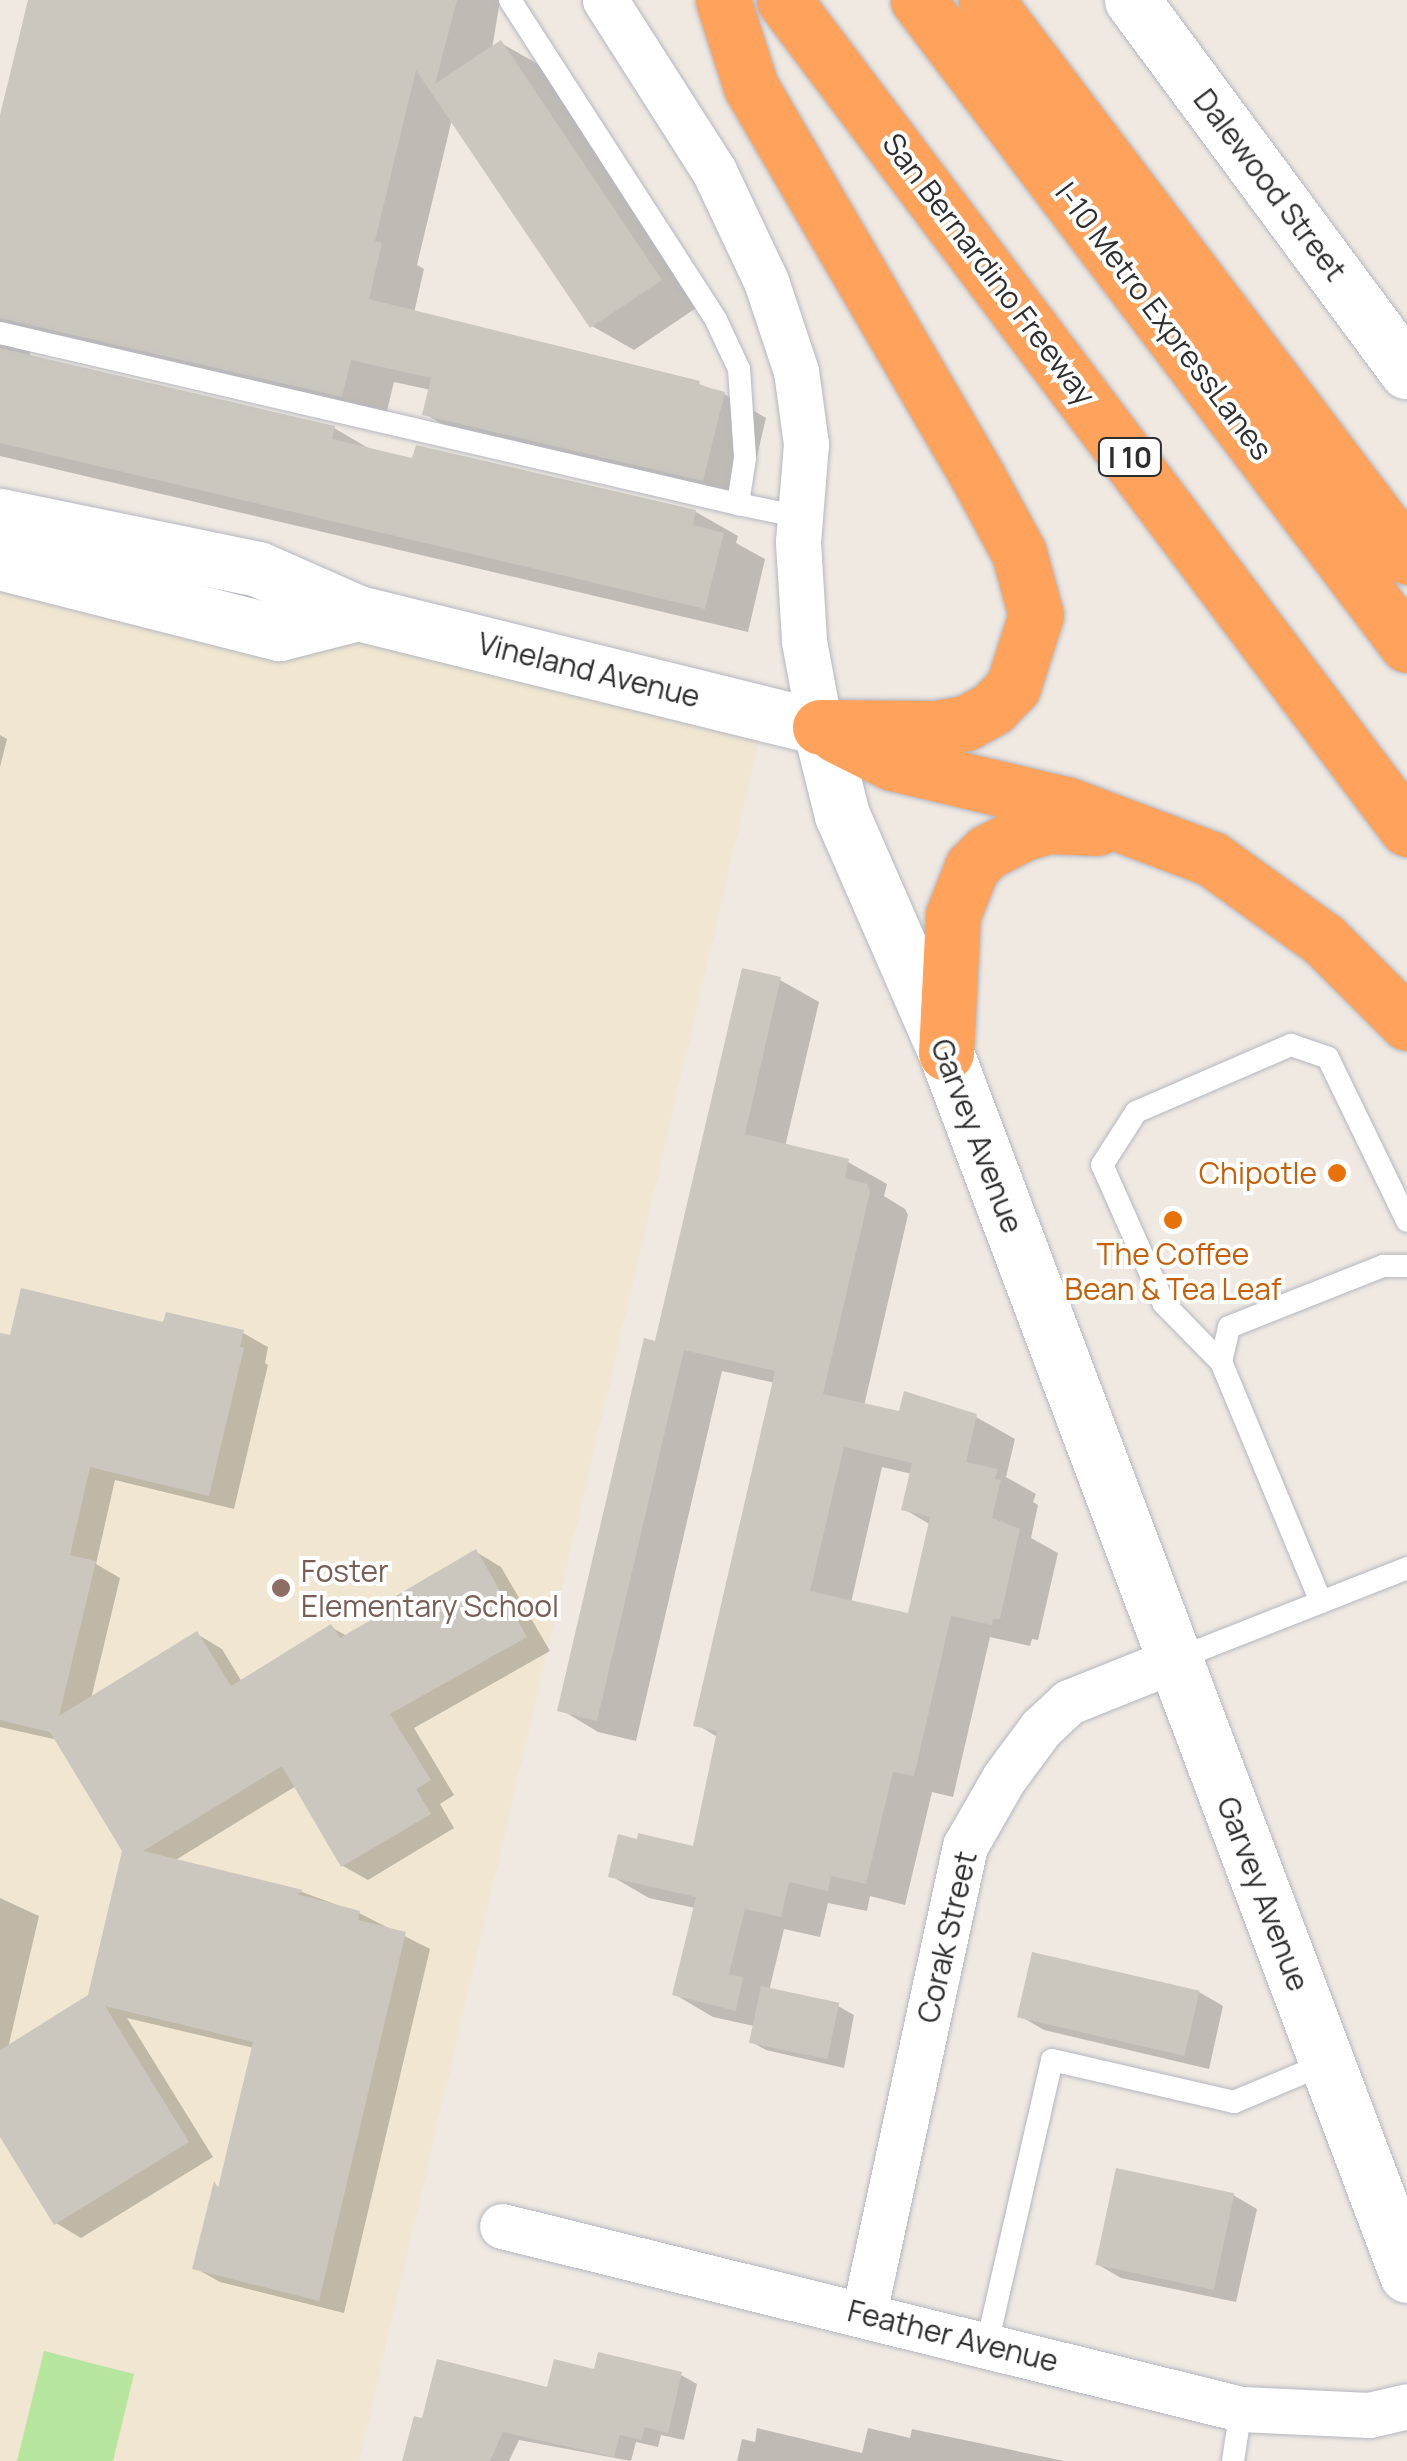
<!DOCTYPE html>
<style>
body{margin:0}
#map{position:relative;width:1407px;height:2461px;overflow:hidden;background:#efe9e1;font-family:Manrope,sans-serif}
div>[style]{position:absolute}
.education>*{inset:0;background:#f0e6d1}
.green>*{inset:0;background:#b6e59e}
.shadow>*{inset:0;background:#0003}
.building>*{inset:0;background:#cbc7bf;transform-origin:0 0}
.roads{filter:drop-shadow(0 0 2px #b4b7c1) drop-shadow(0 0 2px #b4b7c1)}
.lane>*{height:22px;margin:-11px;padding:0 11px;transform-origin:11px;border-radius:11px;background:#fff}
.street>*{height:45px;margin:-22.5px;padding:0 22.5px;transform-origin:22.5px;border-radius:22.5px;background:#fff}
.secondary>*{height:55px;margin:-27.5px;padding:0 27.5px;transform-origin:27.5px;border-radius:27.5px;background:#fff}
.highway>*{height:55px;margin:-27.5px;padding:0 27.5px;transform-origin:27.5px;border-radius:27.5px;background:#ffa35c}
.dots>*{width:28px;height:28px;translate:-50% -50%;box-sizing:border-box;border:5px solid #fff;border-radius:50%}
span{translate:-50% -50%;white-space:nowrap;text-align:center;line-height:1.15;-webkit-text-stroke:8px #fff;paint-order:stroke}
.shield-label span{padding:2px 8px;background:#fff;border:2px solid;border-radius:8px;-webkit-text-stroke-width:0}
.shield-label{font-size:28px;color:#2e2e2e;font-weight:700}
.street-label{font-size:30px;color:#2e2e2e}
.food-label{font-size:30px;color:#c56008}
.right{translate:-100% -50%;text-align:right}
.education-label{font-size:30px;color:#785e54}
.left{translate:0 -50%;text-align:left}
</style>
<div id="map">
<div class="education">
<i style="clip-path:polygon(0 516px,765px 715px,359px 2461px,0 2461px)"></i>
</div>
<div class="green">
<i style="clip-path:polygon(44px 2351px,134px 2374px,113px 2461px,17px 2461px)"></i>
</div>
<div class="shadow">
<i style="clip-path:polygon(31px 0,500px 0,492px 49px,501px 43px,543px 67px,702px 304px,634px 350px,592px 326px,452px 119px,417px 265px,424px 269px,414px 313px,699px 384px,724px 394px,766px 418px,746px 503px,467px 439px,425px 414px,431px 390px,394px 382px,385px 419px,30px 347px,30px 356px,334px 428px,375px 452px,696px 512px,738px 536px,736px 543px,765px 559px,748px 632px,0 456px,0 126px)"></i>
<i style="clip-path:polygon(0 735px,7px 739px,0 767px)"></i>
<i style="clip-path:polygon(evenodd,744px 971px,780px 980px,819px 1002px,785px 1147px,848px 1162px,887px 1184px,884px 1196px,905px 1209px,908px 1215px,864px 1406px,901px 1414px,976px 1417px,1015px 1439px,1006px 1477px,1036px 1494px,1033px 1502px,1038px 1505px,1031px 1538px,1058px 1553px,1038px 1640px,1032px 1639px,1030px 1646px,990px 1637px,953px 1797px,932px 1792px,905px 1905px,870px 1896px,867px 1911px,828px 1903px,820px 1937px,784px 1929px,769px 1991px,838px 2006px,854px 2015px,844px 2068px,766px 2050px,750px 2041px,754px 2026px,713px 2017px,674px 1994px,695px 1908px,649px 1898px,611px 1876px,695px 1849px,719px 1738px,696px 1724px,775px 1383px,722px 1371px,636px 1741px,598px 1732px,560px 1709px,657px 1344px,744px 971px,882px 1467px,912px 1474px,904px 1509px,931px 1525px,910px 1616px,851px 1603px,882px 1467px)"></i>
<i style="clip-path:polygon(165px 1325px,243px 1333px,268px 1347px,265px 1363px,268px 1365px,234px 1509px,115px 1480px,96px 1564px,120px 1578px,91px 1699px,197px 1634px,222px 1649px,242px 1682px,331px 1627px,347px 1636px,476px 1552px,501px 1567px,550px 1651px,414px 1728px,454px 1795px,440px 1804px,454px 1828px,368px 1880px,343px 1866px,296px 1786px,174px 1861px,302px 1892px,359px 1913px,430px 1949px,344px 2313px,220px 2282px,195px 2268px,215px 2185px,220px 2188px,254px 2048px,127px 2018px,213px 2157px,81px 2238px,56px 2223px,0 2132px,0 1898px,39px 1916px,8px 2048px,90px 1997px,125px 1851px,58px 1740px,0 1727px,0 1335px,12px 1338px)"></i>
<i style="clip-path:polygon(1199px 1992px,1223px 2006px,1209px 2069px,1044px 2030px,1020px 2016px)"></i>
<i style="clip-path:polygon(1233px 2195px,1257px 2209px,1236px 2302px,1121px 2278px,1097px 2264px)"></i>
<i style="clip-path:polygon(596px 2372px,681px 2375px,697px 2384px,684px 2440px,661px 2435px,658px 2447px,636px 2442px,631px 2461px,519px 2440px,509px 2461px,405px 2461px,424px 2421px,549px 2390px)"></i>
<i style="clip-path:polygon(757px 2428px,862px 2453px,868px 2428px,910px 2438px,912px 2429px,1064px 2461px,737px 2461px,742px 2439px,755px 2442px)"></i>
</div>
<div class="building">
<i style="clip-path:polygon(28px 0,457px 0,435px 84px,501px 40px,662px 280px,590px 328px,416px 70px,375px 241px,382px 243px,369px 299px,700px 381px,699px 385px,725px 392px,703px 481px,422px 415px,431px 378px,351px 360px,342px 397px,0 318px,0 115px)"></i>
<i style="clip-path:polygon(0 348px,335px 426px,332px 439px,412px 458px,416px 445px,696px 510px,693px 525px,724px 533px,705px 609px,0 443px)"></i>
<i style="clip-path:polygon(evenodd,742px 968px,781px 977px,745px 1134px,849px 1159px,845px 1178px,867px 1184px,870px 1192px,823px 1394px,899px 1411px,904px 1391px,977px 1414px,966px 1462px,998px 1469px,995px 1479px,1001px 1480px,992px 1518px,1020px 1529px,1000px 1619px,993px 1619px,992px 1625px,951px 1616px,914px 1776px,893px 1772px,866px 1884px,831px 1876px,828px 1891px,789px 1882px,781px 1917px,745px 1909px,729px 1974px,743px 1977px,736px 2011px,672px 1995px,696px 1897px,608px 1877px,618px 1834px,637px 1839px,638px 1833px,693px 1846px,717px 1731px,693px 1726px,775px 1371px,684px 1350px,597px 1721px,557px 1711px,644px 1338px,655px 1341px,742px 968px,844px 1447px,912px 1463px,901px 1510px,930px 1517px,908px 1613px,810px 1591px,844px 1447px)"></i>
<i style="clip-path:polygon(21px 1288px,163px 1322px,166px 1312px,244px 1330px,240px 1347px,244px 1348px,209px 1496px,90px 1467px,70px 1555px,96px 1561px,59px 1716px,197px 1631px,231px 1686px,331px 1624px,340px 1638px,398px 1604px,394px 1597px,476px 1549px,527px 1637px,390px 1714px,431px 1780px,416px 1789px,431px 1814px,341px 1867px,282px 1766px,143px 1851px,303px 1890px,297px 1894px,360px 1911px,358px 1920px,406px 1932px,319px 2301px,192px 2269px,214px 2181px,218px 2188px,253px 2042px,105px 2006px,189px 2142px,54px 2225px,0 2137px,0 2050px,88px 1995px,122px 1851px,50px 1732px,0 1720px,0 1333px,10px 1335px)"></i>
<i style="left:1032px;top:1952px;width:172px;height:67px;rotate:13deg"></i>
<i style="left:761px;top:1986px;width:80px;height:58px;rotate:12deg"></i>
<i style="left:1116px;top:2168px;width:121px;height:99px;rotate:12deg"></i>
<i style="clip-path:polygon(598px 2352px,682px 2372px,668px 2433px,645px 2427px,641px 2440px,620px 2435px,614px 2457px,503px 2432px,490px 2461px,402px 2461px,414px 2416px,422px 2418px,437px 2359px,547px 2387px,554px 2359px,594px 2369px)"></i>
</div>
<div class="roads">
<div class="lane">
<i style="left:510px;top:0;width:381px;rotate:57.2deg"></i>
<i style="left:716px;top:320px;width:54px;rotate:64.9deg"></i>
<i style="left:739px;top:369px;width:89px;rotate:86.1deg"></i>
<i style="left:745px;top:458px;width:47px;rotate:98.7deg"></i>
<i style="left:738px;top:504px;width:64px;rotate:11.7deg"></i>
<i style="left:0;top:333px;width:758px;rotate:13.05deg"></i>
<i style="left:1221px;top:1362px;width:81px;rotate:-134.5deg"></i>
<i style="left:1164px;top:1304px;width:152px;rotate:-114deg"></i>
<i style="left:1102px;top:1165px;width:63px;rotate:-57.3deg"></i>
<i style="left:1136px;top:1112px;width:169px;rotate:-23.4deg"></i>
<i style="left:1291px;top:1045px;width:39px;rotate:19deg"></i>
<i style="left:1328px;top:1058px;width:181px;rotate:64.1deg"></i>
<i style="left:1321px;top:1602px;width:260px;rotate:-112.6deg"></i>
<i style="left:1221px;top:1362px;width:36px;rotate:-77deg"></i>
<i style="left:1229px;top:1327px;width:166px;rotate:-21.6deg"></i>
<i style="left:1383px;top:1266px;width:24px"></i>
<i style="left:1174px;top:1660px;width:251px;rotate:-21.5deg"></i>
<i style="left:987px;top:2344px;width:291px;rotate:-77.1deg"></i>
<i style="left:1052px;top:2060px;width:187px;rotate:13deg"></i>
<i style="left:1234px;top:2102px;width:101px;rotate:-22.8deg"></i>
<i style="left:1233px;top:2461px;width:53px;rotate:-81.3deg"></i>
</div>
<div class="street">
<i style="left:605px;top:0;width:203px;rotate:57.5deg"></i>
<i style="left:714px;top:171px;width:122px;rotate:64.7deg"></i>
<i style="left:766px;top:281px;width:95px;rotate:71.6deg"></i>
<i style="left:796px;top:371px;width:74px;rotate:82.2deg"></i>
<i style="left:806px;top:444px;width:98px;rotate:94.7deg"></i>
<i style="left:798px;top:542px;width:99px;rotate:86.5deg"></i>
<i style="left:804px;top:641px;width:87px;rotate:79.5deg"></i>
<i style="left:502px;top:2226px;width:761px;rotate:13.91deg"></i>
<i style="left:1241px;top:2409px;width:128px;rotate:2.7deg"></i>
<i style="left:1369px;top:2415px;width:39px;rotate:-13deg"></i>
<i style="left:864px;top:2313px;width:478px;rotate:-77.8deg"></i>
<i style="left:965px;top:1846px;width:78px;rotate:-60.2deg"></i>
<i style="left:1004px;top:1778px;width:62px;rotate:-53.5deg"></i>
<i style="left:1041px;top:1728px;width:38px;rotate:-43deg"></i>
<i style="left:1069px;top:1702px;width:113px;rotate:-21.8deg"></i>
</div>
<div class="secondary">
<i style="left:1132px;top:0;width:462px;rotate:53.5deg"></i>
<i style="left:0;top:516px;width:263px;rotate:11.6deg"></i>
<i style="left:258px;top:569px;width:109px;rotate:23.7deg"></i>
<i style="left:358px;top:613px;width:476px;rotate:13.9deg"></i>
<i style="left:820px;top:727px;width:91px;rotate:76deg"></i>
<i style="left:842px;top:815px;width:260px;rotate:66.4deg"></i>
<i style="left:946px;top:1053px;width:1306px;rotate:69.33deg"></i>
<i style="left:0;top:562px;width:288px;rotate:14.3deg"></i>
<i style="left:279px;top:633px;width:81px;rotate:-14.2deg"></i>
</div>
<div class="highway">
<i style="left:723px;top:0;width:91px;rotate:72.2deg"></i>
<i style="left:751px;top:87px;width:453px;rotate:59.8deg"></i>
<i style="left:979px;top:479px;width:84px;rotate:61.6deg"></i>
<i style="left:1019px;top:553px;width:64px;rotate:74.7deg"></i>
<i style="left:1036px;top:615px;width:76px;rotate:107.7deg"></i>
<i style="left:1013px;top:687px;width:29px;rotate:134deg"></i>
<i style="left:993px;top:708px;width:31px;rotate:151deg"></i>
<i style="left:966px;top:723px;width:31px;rotate:171deg"></i>
<i style="left:935px;top:728px;width:115px;rotate:-179.5deg"></i>
<i style="left:784px;top:0;width:1037px;rotate:53.07deg"></i>
<i style="left:918px;top:0;width:809px;rotate:52.83deg"></i>
<i style="left:986px;top:0;width:698px;rotate:52.92deg"></i>
<i style="left:836px;top:735px;width:63px;rotate:26.6deg"></i>
<i style="left:892px;top:763px;width:179px;rotate:13.3deg"></i>
<i style="left:1066px;top:804px;width:156px;rotate:20.6deg"></i>
<i style="left:1212px;top:859px;width:138px;rotate:35.9deg"></i>
<i style="left:1324px;top:940px;width:117px;rotate:45deg"></i>
<i style="left:946px;top:1053px;width:138px;rotate:-87.1deg"></i>
<i style="left:953px;top:915px;width:52px;rotate:-68.4deg"></i>
<i style="left:972px;top:867px;width:21px;rotate:-45deg"></i>
<i style="left:987px;top:852px;width:42px;rotate:-27.2deg"></i>
<i style="left:1024px;top:833px;width:25px;rotate:-16deg"></i>
<i style="left:1048px;top:826px;width:49px;rotate:2.3deg"></i>
</div>
</div>
<div class="dots">
<i style="left:1337px;top:1173px;background:#e8710a"></i>
<i style="left:1173px;top:1220px;background:#e8710a"></i>
<i style="left:281px;top:1588px;background:#8d6e63"></i>
</div>
<div class="shield-label">
<span style="left:1130px;top:457px">I 10</span>
</div>
<div class="street-label">
<span style="left:1270px;top:185px;rotate:53deg">Dalewood Street</span>
<span style="left:989px;top:269px;rotate:53deg">San Bernardino Freeway</span>
<span style="left:1164px;top:321px;rotate:53deg">I-10 Metro ExpressLanes</span>
<span style="left:589px;top:670px;rotate:14deg">Vineland Avenue</span>
<span style="left:977px;top:1136px;rotate:69deg">Garvey Avenue</span>
<span style="left:1263px;top:1894px;rotate:69deg">Garvey Avenue</span>
<span style="left:947px;top:1937px;rotate:-77deg">Corak Street</span>
<span style="left:953px;top:2336px;rotate:14deg">Feather Avenue</span>
</div>
<div class="food-label">
<span class="right" style="left:1317px;top:1173px">Chipotle</span>
<span style="left:1173px;top:1271px">The Coffee<br>Bean &amp; Tea Leaf</span>
</div>
<div class="education-label">
<span class="left" style="left:301px;top:1588px">Foster<br>Elementary School</span>
</div>
</div>
